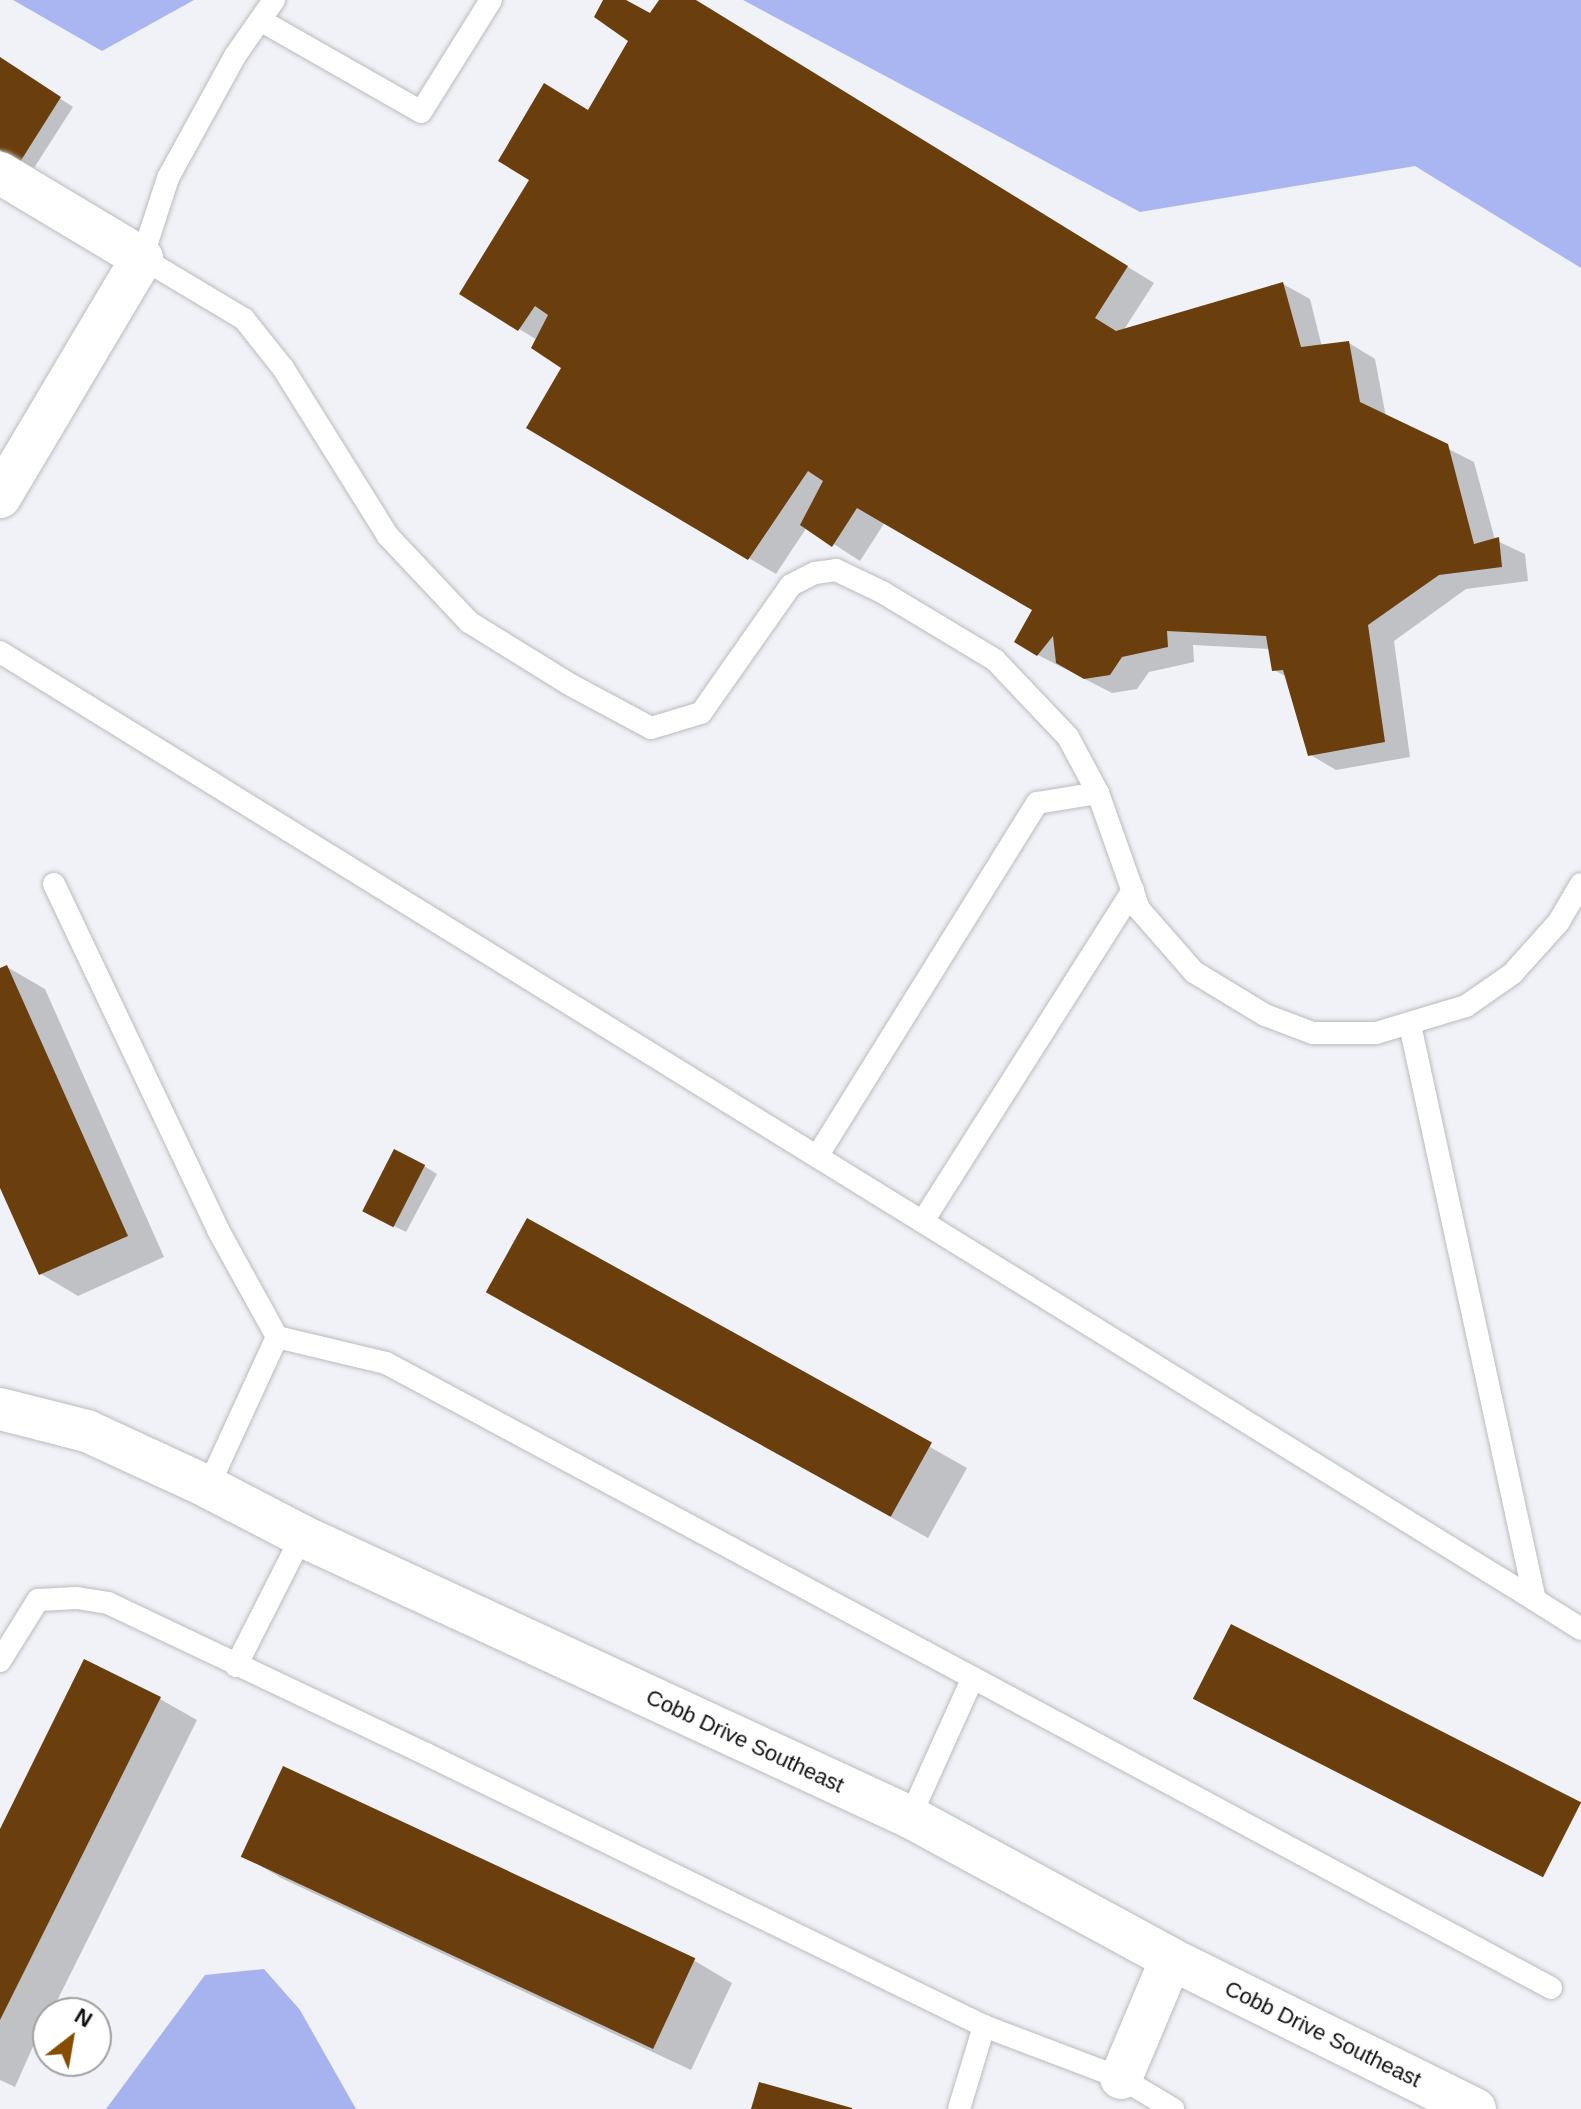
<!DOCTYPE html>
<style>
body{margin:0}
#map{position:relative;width:1581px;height:2109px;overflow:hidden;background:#f1f2f7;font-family:Helvetica,sans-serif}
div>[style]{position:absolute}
.forest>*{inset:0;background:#aab6f1}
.water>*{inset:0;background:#a7b3ee}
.shadow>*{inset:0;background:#0003}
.building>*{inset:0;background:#6b3f0d;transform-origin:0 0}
.roads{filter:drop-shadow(0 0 2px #babbbf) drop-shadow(0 0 2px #babbbf)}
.service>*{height:22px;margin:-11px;padding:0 11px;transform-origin:11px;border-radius:11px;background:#fff}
.minor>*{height:42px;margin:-21px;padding:0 21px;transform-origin:21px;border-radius:21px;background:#fff}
span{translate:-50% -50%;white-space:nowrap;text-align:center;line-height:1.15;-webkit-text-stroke:8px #fff;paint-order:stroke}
.street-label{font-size:22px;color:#111113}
.north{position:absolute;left:32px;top:1997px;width:80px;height:80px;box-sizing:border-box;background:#fff;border:2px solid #a0a0a1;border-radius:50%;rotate:31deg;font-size:22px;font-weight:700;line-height:32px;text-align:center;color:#111113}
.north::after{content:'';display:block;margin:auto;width:28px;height:36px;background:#864c00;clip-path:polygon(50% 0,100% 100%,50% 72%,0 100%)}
</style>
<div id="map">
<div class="forest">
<i style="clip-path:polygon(13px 0,194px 0,102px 51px)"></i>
<i style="clip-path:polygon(743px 0,1581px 0,1581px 268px,1415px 166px,1140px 212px)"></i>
</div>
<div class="water">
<i style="clip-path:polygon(264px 1969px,300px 2010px,356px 2109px,106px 2109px,205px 1975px)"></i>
</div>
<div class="shadow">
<i style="clip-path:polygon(605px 0,622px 0,650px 16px,661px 0,694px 0,1154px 283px,1123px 331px,1283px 284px,1310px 299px,1322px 347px,1349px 343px,1375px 359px,1386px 417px,1474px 462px,1495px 540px,1525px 554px,1528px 581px,1466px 589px,1394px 641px,1410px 757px,1336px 770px,1309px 754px,1287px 677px,1274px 670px,1270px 649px,1193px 645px,1194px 662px,1149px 672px,1137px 689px,1112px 693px,1038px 655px,1035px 610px,885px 522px,860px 561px,807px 527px,776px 574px,528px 428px,564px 367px,537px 340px,461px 293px,589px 112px,631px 40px)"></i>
<i style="clip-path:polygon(0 59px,73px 107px,34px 168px,0 148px)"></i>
<i style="clip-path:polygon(7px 967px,45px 989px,164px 1257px,78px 1296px,41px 1274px,0 1183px,0 970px)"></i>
<i style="clip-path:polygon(424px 1166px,437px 1174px,406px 1232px,378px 1218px)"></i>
<i style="clip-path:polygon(526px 1313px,930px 1447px,967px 1468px,928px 1538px)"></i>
<i style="clip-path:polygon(160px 1699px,197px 1720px,51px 2013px,48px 2013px,15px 2087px,0 2080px,0 1833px)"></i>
<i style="clip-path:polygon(284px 1769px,695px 1961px,732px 1983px,691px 2070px,281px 1878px,244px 1856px)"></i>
</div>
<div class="building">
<i style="clip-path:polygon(603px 0,626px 0,650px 13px,659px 0,696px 0,1128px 266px,1095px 318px,1116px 331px,1283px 282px,1301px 347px,1349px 341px,1360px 402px,1448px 444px,1474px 544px,1499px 537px,1502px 567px,1439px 575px,1368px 625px,1385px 742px,1308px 756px,1283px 670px,1272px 671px,1266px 636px,1167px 631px,1168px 647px,1122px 657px,1110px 675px,1084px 679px,1056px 663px,1053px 636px,1037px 656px,1014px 642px,1032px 610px,857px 508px,832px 547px,800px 525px,823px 481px,808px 471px,748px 560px,526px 428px,561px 368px,531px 348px,548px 315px,535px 306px,518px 331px,459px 294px,529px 180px,498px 161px,544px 83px,588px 110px,628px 41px,594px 17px)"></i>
<i style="clip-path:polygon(0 57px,61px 97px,20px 162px,0 150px)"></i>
<i style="clip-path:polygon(7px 965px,128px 1236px,39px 1275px,0 1188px,0 968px)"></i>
<i style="left:394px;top:1149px;width:35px;height:70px;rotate:27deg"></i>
<i style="left:527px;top:1218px;width:463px;height:85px;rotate:29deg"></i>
<i style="left:1231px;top:1624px;width:393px;height:84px;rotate:27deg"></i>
<i style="clip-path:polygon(84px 1659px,161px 1697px,0 2020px,0 1829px)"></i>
<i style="left:283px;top:1766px;width:455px;height:100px;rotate:25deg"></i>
<i style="clip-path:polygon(759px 2082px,852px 2108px,852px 2109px,751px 2109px)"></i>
</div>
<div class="roads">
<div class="service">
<i style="left:274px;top:0;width:68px;rotate:124.9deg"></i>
<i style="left:235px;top:56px;width:139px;rotate:118.8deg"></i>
<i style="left:168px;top:178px;width:84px;rotate:108deg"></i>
<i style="left:142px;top:258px;width:119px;rotate:30.9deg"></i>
<i style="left:244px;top:319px;width:63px;rotate:51.5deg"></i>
<i style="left:283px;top:368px;width:198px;rotate:58deg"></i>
<i style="left:388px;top:536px;width:118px;rotate:46.7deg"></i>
<i style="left:469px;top:622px;width:118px;rotate:31.8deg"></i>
<i style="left:569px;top:684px;width:93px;rotate:28.2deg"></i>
<i style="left:651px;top:728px;width:52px;rotate:-16.7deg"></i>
<i style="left:701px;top:713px;width:156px;rotate:-54.9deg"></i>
<i style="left:791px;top:585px;width:27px;rotate:-27deg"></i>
<i style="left:815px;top:573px;width:21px;rotate:-8deg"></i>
<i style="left:836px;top:570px;width:51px;rotate:25.6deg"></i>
<i style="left:882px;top:592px;width:132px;rotate:31deg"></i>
<i style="left:995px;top:660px;width:106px;rotate:46.5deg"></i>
<i style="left:1068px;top:737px;width:64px;rotate:61.8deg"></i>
<i style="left:1098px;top:793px;width:123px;rotate:70.5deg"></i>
<i style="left:1139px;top:909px;width:84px;rotate:48.9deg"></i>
<i style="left:1194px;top:972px;width:83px;rotate:31.2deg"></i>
<i style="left:1265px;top:1015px;width:51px;rotate:20.6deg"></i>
<i style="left:1313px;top:1033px;width:63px"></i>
<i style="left:1376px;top:1033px;width:94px;rotate:-16.7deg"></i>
<i style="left:1466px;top:1006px;width:56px;rotate:-34.8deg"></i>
<i style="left:1512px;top:974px;width:69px;rotate:-48deg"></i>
<i style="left:1558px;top:923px;width:45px;rotate:-59.5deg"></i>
<i style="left:260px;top:20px;width:185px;rotate:29.7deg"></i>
<i style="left:421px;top:112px;width:132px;rotate:-58deg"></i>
<i style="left:0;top:652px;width:1804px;rotate:31.7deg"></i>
<i style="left:54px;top:884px;width:383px;rotate:64.6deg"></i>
<i style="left:218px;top:1230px;width:122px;rotate:61.1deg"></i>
<i style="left:277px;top:1337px;width:112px;rotate:13.4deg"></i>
<i style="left:386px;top:1363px;width:1322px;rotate:28.21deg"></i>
<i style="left:1410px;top:1025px;width:588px;rotate:77.74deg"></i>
<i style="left:1535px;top:1600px;width:54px;rotate:32.2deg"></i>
<i style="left:818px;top:1155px;width:415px;rotate:-58.1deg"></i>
<i style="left:1037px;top:803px;width:62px;rotate:-9.3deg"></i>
<i style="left:923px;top:1221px;width:392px;rotate:-57.6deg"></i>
<i style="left:208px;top:1487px;width:165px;rotate:-65.3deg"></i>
<i style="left:0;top:1661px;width:72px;rotate:-58.1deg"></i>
<i style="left:38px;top:1600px;width:39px;rotate:-3deg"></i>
<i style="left:77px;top:1598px;width:31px;rotate:9deg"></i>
<i style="left:108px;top:1603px;width:352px;rotate:25.4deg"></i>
<i style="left:426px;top:1754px;width:621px;rotate:25.99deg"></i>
<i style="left:984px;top:2026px;width:147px;rotate:20.8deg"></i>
<i style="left:1121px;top:2078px;width:61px;rotate:30.8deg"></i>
<i style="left:236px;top:1666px;width:146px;rotate:-63.1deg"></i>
<i style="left:910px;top:1817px;width:150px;rotate:-65.7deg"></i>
<i style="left:959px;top:2109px;width:87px;rotate:-73.2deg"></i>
</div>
<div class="minor">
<i style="left:0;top:173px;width:165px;rotate:30.9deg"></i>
<i style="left:142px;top:258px;width:278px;rotate:120.7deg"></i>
<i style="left:0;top:1409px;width:90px;rotate:14.2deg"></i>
<i style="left:87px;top:1431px;width:133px;rotate:24.8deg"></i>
<i style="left:208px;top:1487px;width:106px;rotate:27.5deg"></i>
<i style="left:302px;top:1536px;width:670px;rotate:24.81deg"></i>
<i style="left:910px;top:1817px;width:297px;rotate:28.5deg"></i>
<i style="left:1171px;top:1959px;width:339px;rotate:26.3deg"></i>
<i style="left:1121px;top:2078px;width:129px;rotate:-67.2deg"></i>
</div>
</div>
<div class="street-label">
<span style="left:745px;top:1741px;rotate:25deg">Cobb Drive Southeast</span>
<span style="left:1323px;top:2034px;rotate:26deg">Cobb Drive Southeast</span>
</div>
<div class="north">N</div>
</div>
